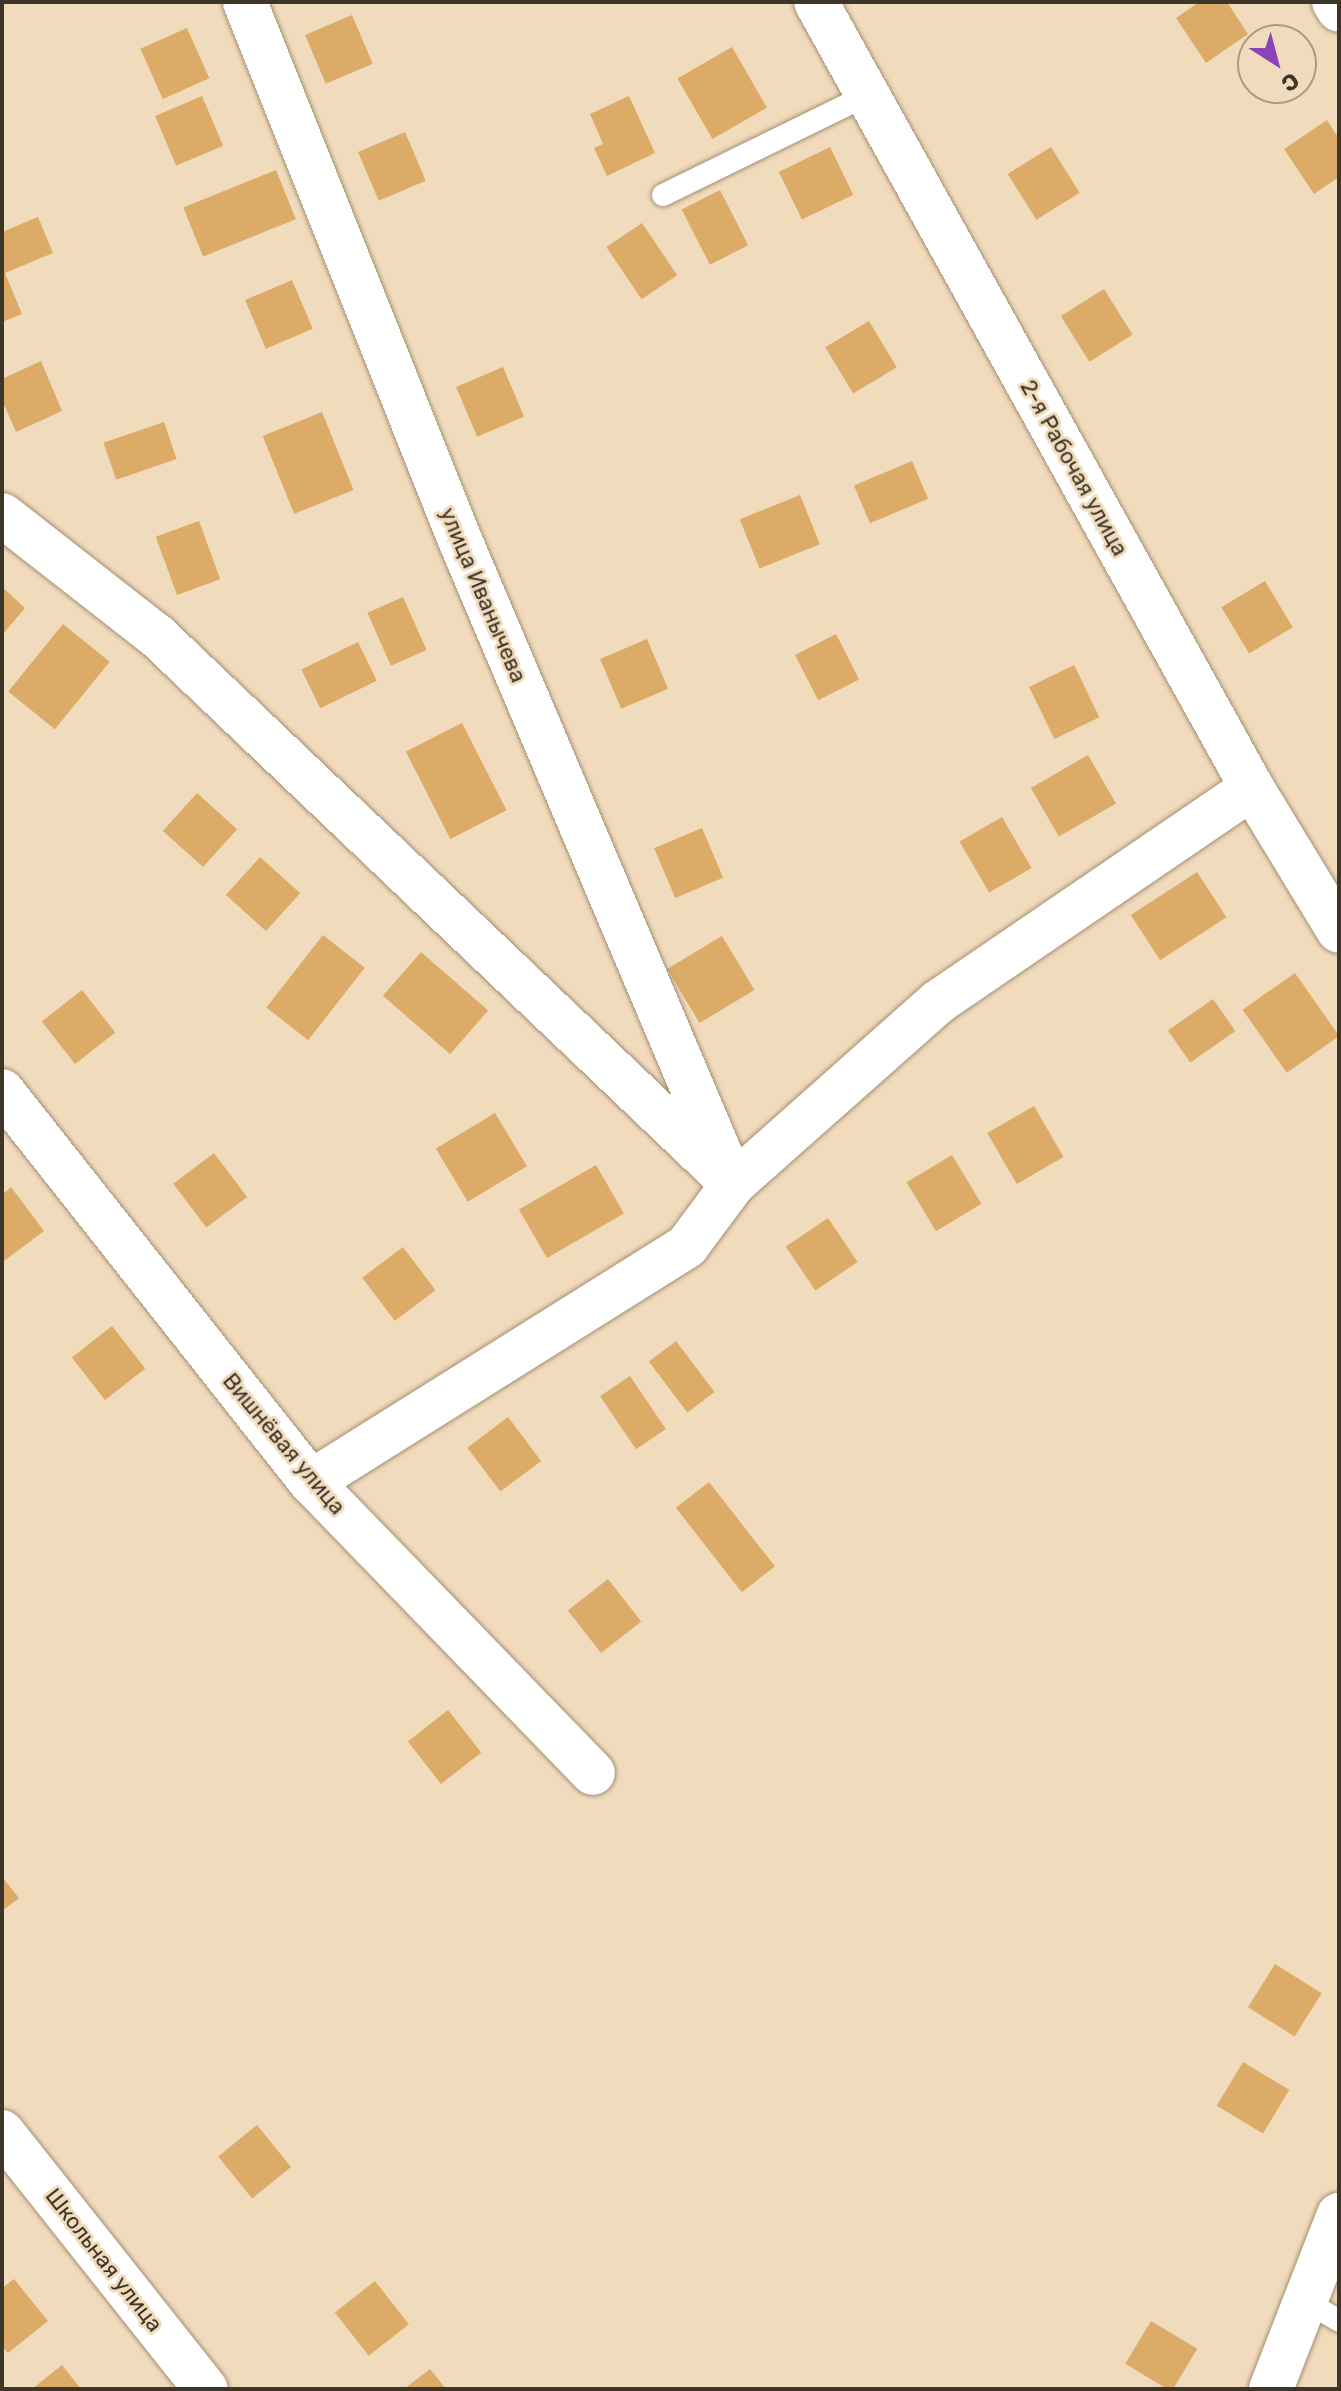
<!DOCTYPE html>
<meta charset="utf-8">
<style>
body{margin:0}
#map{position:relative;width:1341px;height:2391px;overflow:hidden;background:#f1dbbd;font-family:Rubik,sans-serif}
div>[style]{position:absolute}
.building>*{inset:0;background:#dbab67;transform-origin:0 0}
.roads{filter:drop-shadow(0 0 2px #a48f73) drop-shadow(0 0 2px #a48f73)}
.lane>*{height:22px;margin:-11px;padding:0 11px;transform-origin:11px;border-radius:11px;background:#fff}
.street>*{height:44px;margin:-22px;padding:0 22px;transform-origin:22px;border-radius:22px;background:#fff}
span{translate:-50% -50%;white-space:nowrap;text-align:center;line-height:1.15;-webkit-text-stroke:6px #f1dbbd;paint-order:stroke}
.street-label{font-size:22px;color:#3e3529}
.frame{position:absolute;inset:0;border:4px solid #3e3529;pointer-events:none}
.north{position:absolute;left:1237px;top:24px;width:80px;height:80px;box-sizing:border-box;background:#f1dbbd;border:2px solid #a99982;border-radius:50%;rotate:144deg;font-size:22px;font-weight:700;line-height:32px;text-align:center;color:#3e3529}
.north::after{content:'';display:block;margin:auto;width:28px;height:36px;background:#8b44b7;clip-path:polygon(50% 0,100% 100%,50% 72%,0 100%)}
</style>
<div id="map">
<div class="building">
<i style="clip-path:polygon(1199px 2px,1227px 2px,1248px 34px,1206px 63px,1176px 18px)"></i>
<i style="left:352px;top:15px;width:53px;height:51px;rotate:67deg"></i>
<i style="left:187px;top:28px;width:55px;height:51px;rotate:66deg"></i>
<i style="left:732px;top:47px;width:70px;height:63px;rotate:60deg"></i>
<i style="left:202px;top:96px;width:54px;height:51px;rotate:67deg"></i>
<i style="clip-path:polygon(629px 96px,655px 153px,607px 176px,594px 148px,603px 144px,590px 114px)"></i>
<i style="clip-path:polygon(1327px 120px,1339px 139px,1339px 177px,1314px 194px,1284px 149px)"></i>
<i style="left:405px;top:132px;width:53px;height:51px;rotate:67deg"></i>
<i style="left:830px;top:147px;width:53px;height:57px;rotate:64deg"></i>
<i style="left:1051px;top:147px;width:54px;height:51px;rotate:58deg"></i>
<i style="left:276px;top:170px;width:53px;height:100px;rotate:68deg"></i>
<i style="left:720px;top:190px;width:62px;height:43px;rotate:63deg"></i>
<i style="clip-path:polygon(38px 217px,53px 253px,5px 273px,22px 314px,2px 322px,2px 232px)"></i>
<i style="left:642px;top:223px;width:63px;height:43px;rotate:56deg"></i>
<i style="left:292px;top:280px;width:53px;height:51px;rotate:67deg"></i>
<i style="left:1104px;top:289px;width:54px;height:51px;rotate:58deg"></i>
<i style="left:869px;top:321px;width:54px;height:51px;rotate:59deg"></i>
<i style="clip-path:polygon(41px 361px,62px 411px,16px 432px,2px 400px,2px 379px)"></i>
<i style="left:503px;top:367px;width:54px;height:51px;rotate:67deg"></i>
<i style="left:322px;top:412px;width:84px;height:64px;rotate:68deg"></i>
<i style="left:164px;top:422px;width:39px;height:64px;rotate:71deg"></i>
<i style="left:912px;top:461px;width:41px;height:63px;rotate:67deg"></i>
<i style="left:800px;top:495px;width:53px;height:65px;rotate:68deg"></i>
<i style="left:199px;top:521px;width:62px;height:46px;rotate:70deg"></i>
<i style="left:1265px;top:581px;width:54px;height:51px;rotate:59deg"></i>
<i style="clip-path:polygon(2px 587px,25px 608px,2px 635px)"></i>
<i style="left:403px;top:597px;width:58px;height:39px;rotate:66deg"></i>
<i style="left:63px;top:624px;width:60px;height:87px;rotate:39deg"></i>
<i style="left:836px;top:634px;width:51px;height:46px;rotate:63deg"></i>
<i style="left:647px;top:639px;width:54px;height:51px;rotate:67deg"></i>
<i style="left:358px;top:642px;width:43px;height:63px;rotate:64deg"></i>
<i style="left:1074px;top:665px;width:58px;height:50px;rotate:64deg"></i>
<i style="left:462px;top:723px;width:98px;height:63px;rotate:63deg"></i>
<i style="left:1088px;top:755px;width:56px;height:66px;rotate:60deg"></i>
<i style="left:197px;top:793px;width:54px;height:51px;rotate:42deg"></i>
<i style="left:1002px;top:817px;width:59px;height:49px;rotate:60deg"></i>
<i style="left:702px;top:828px;width:54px;height:52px;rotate:67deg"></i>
<i style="left:260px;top:857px;width:54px;height:51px;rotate:42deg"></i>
<i style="left:1197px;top:872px;width:54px;height:79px;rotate:57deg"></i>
<i style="left:323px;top:935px;width:53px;height:92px;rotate:38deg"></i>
<i style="left:722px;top:936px;width:63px;height:64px;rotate:59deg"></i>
<i style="left:421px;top:952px;width:89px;height:58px;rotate:41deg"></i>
<i style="left:1295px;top:973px;width:77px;height:64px;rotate:55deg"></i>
<i style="left:82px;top:990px;width:54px;height:51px;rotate:52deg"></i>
<i style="left:1213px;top:999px;width:39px;height:55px;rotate:55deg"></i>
<i style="left:1034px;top:1106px;width:59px;height:54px;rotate:60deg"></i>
<i style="left:495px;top:1113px;width:62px;height:69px;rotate:59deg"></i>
<i style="left:214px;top:1153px;width:55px;height:51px;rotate:53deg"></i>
<i style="left:952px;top:1155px;width:57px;height:53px;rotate:59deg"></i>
<i style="left:596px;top:1165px;width:56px;height:89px;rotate:60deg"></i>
<i style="clip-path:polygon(11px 1187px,44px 1231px,4px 1261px,2px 1195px)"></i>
<i style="left:828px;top:1218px;width:53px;height:51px;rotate:56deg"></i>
<i style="left:403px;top:1247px;width:54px;height:51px;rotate:53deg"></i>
<i style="left:112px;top:1326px;width:54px;height:51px;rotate:52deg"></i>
<i style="left:676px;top:1341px;width:64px;height:34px;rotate:53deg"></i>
<i style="left:630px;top:1376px;width:64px;height:36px;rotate:56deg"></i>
<i style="left:508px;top:1417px;width:55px;height:51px;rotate:53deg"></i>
<i style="left:709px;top:1482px;width:107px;height:42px;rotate:52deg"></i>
<i style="left:608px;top:1579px;width:54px;height:51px;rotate:52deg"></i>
<i style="left:448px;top:1710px;width:54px;height:51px;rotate:52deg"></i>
<i style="clip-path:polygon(2px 1877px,19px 1898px,2px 1911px)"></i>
<i style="left:1275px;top:1964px;width:55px;height:51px;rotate:32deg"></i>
<i style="left:1243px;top:2062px;width:54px;height:51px;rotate:31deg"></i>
<i style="left:257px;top:2125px;width:54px;height:50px;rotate:51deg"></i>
<i style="clip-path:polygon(14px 2279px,48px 2321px,8px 2353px,2px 2346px,2px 2288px)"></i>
<i style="left:375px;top:2281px;width:55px;height:51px;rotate:52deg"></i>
<i style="left:1151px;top:2321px;width:54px;height:50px;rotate:31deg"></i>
<i style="clip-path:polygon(62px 2365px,81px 2389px,32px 2389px)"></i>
<i style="clip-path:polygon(430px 2369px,446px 2389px,404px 2389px)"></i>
</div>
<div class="roads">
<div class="lane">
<i style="left:663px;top:195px;width:227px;rotate:-26.1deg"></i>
<i style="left:1305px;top:2301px;width:39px;rotate:30deg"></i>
</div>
<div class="street">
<i style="left:245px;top:2px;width:579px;rotate:68.22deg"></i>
<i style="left:460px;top:540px;width:699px;rotate:67.03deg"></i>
<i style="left:816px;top:2px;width:899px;rotate:60.98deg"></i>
<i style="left:1252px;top:788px;width:167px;rotate:58.7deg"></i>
<i style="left:1334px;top:2px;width:9px;rotate:58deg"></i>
<i style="left:2px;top:515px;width:197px;rotate:38deg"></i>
<i style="left:157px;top:636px;width:776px;rotate:43.59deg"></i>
<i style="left:2px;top:1091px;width:498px;rotate:51.7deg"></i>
<i style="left:311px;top:1482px;width:405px;rotate:45.9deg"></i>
<i style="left:311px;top:1482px;width:444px;rotate:-32.1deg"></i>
<i style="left:687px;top:1246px;width:77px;rotate:-53.4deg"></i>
<i style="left:733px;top:1184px;width:274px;rotate:-41.6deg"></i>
<i style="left:938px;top:1002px;width:380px;rotate:-34.3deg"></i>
<i style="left:2px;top:2132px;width:328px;rotate:51.6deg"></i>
<i style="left:1271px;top:2389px;width:187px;rotate:-68.7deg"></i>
</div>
</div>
<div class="street-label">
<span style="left:1074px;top:468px;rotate:61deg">2-я Рабочая улица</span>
<span style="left:483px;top:595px;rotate:67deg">улица Иванычева</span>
<span style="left:284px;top:1444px;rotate:50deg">Вишнёвая улица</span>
<span style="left:104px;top:2260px;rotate:52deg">Школьная улица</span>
</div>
<div class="frame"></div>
<div class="north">С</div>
</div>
